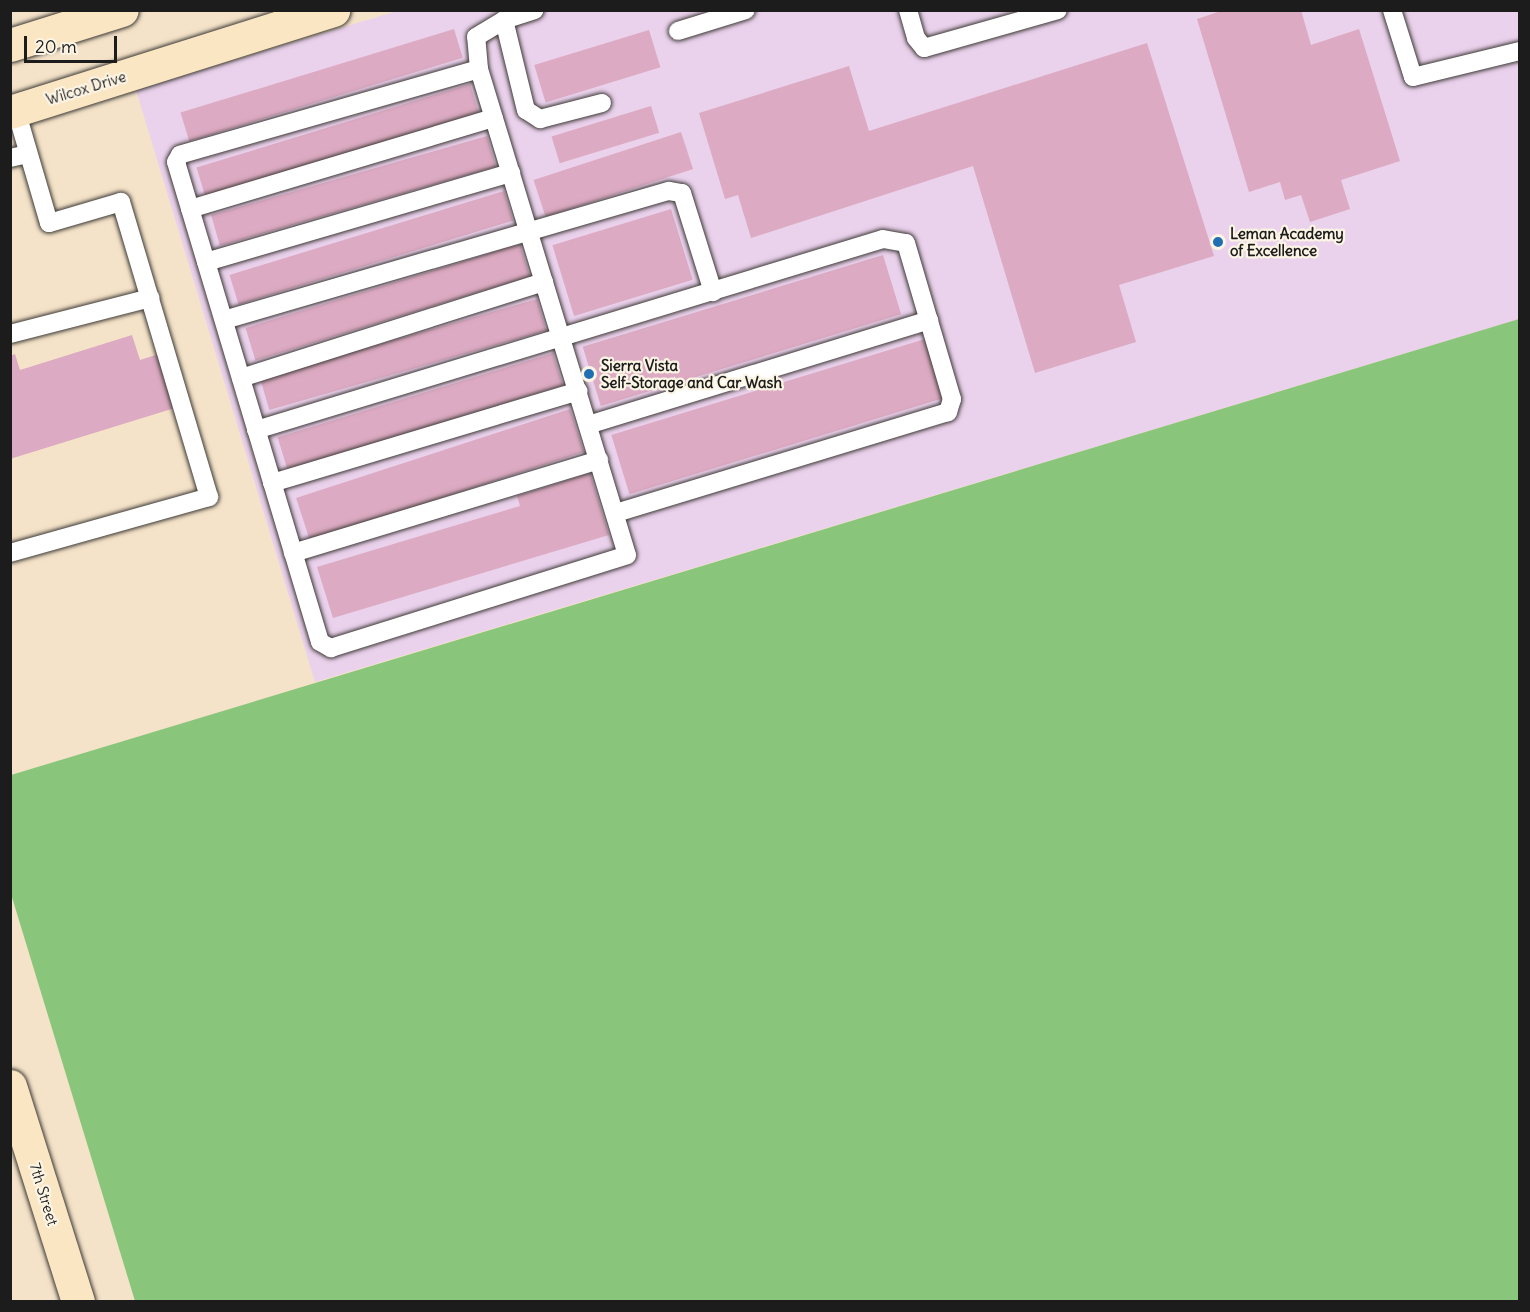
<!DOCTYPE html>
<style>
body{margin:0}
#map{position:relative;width:1530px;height:1312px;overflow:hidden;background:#f5e3c9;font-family:Delius,sans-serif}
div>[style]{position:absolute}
.built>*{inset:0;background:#ead1ec}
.green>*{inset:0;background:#89c57a}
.building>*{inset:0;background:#dcaac2;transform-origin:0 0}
.roads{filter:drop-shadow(0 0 2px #3d3a36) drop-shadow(0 0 2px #3d3a36)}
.lane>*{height:18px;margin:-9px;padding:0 9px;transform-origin:9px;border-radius:9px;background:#fff}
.secondary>*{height:33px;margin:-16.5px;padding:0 16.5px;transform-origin:16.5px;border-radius:16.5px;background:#fbe6c4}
.dots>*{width:16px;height:16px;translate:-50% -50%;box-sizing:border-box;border:3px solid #fcf5e5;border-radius:50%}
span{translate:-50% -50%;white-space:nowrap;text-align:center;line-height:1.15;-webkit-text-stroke:4.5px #fcf5e5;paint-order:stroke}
.street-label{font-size:15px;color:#1c1c1c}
.poi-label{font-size:15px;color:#1c1c1c;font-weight:700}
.left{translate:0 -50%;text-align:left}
.frame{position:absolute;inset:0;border:12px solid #1c1c1c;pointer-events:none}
.scale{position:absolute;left:24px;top:36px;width:93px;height:27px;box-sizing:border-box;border:3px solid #1c1c1c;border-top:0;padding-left:8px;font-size:18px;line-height:21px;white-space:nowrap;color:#1c1c1c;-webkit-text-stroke:4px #fcf5e5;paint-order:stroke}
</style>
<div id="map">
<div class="built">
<i style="clip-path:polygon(397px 11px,1519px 11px,1519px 319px,315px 682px,136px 90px)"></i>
</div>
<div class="green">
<i style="clip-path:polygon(1519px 319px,1519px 1301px,135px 1301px,11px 894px,11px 775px)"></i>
</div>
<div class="building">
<i style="clip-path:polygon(1224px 10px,1301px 10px,1311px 45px,1359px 29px,1400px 161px,1341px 180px,1350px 209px,1310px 222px,1301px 195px,1285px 200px,1280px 182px,1249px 192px,1197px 19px)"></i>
<i style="left:454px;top:29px;width:30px;height:286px;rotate:73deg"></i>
<i style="left:649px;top:30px;width:39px;height:120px;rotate:73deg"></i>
<i style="clip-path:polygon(1147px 43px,1214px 256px,1119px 285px,1136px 342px,1035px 373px,973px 166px,751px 238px,738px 195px,725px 199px,699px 113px,849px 66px,869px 131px)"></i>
<i style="left:470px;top:84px;width:30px;height:286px;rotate:73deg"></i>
<i style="left:651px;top:106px;width:28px;height:104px;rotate:73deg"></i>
<i style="left:681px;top:132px;width:39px;height:155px;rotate:72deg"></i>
<i style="left:487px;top:136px;width:32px;height:287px;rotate:74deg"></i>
<i style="left:504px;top:191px;width:31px;height:287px;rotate:73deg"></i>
<i style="left:671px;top:209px;width:74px;height:124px;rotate:73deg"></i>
<i style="left:520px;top:244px;width:34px;height:287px;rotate:73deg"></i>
<i style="left:883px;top:255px;width:62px;height:314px;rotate:73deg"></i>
<i style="left:537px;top:299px;width:33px;height:288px;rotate:74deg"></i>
<i style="clip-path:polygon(132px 335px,140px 360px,162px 353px,178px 407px,10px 459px,10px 356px,15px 354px,20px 370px)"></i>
<i style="left:925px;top:339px;width:62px;height:328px;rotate:73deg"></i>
<i style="left:553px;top:353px;width:34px;height:288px;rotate:73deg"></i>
<i style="left:570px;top:409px;width:45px;height:288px;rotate:72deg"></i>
<i style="clip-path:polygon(590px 473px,609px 535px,333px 618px,317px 567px,520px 506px,517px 496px)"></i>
</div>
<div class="roads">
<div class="lane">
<i style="left:908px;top:10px;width:29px;rotate:74deg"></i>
<i style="left:916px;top:38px;width:13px;rotate:51deg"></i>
<i style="left:924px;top:48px;width:139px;rotate:-15.8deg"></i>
<i style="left:1392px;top:10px;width:70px;rotate:72.6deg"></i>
<i style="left:1413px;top:77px;width:110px;rotate:-13.7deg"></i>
<i style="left:504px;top:20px;width:93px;rotate:76.3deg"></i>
<i style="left:526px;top:110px;width:17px;rotate:33deg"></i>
<i style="left:540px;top:119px;width:64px;rotate:-14.5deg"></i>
<i style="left:678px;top:31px;width:71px;rotate:-17.2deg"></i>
<i style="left:479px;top:69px;width:311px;rotate:164deg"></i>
<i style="left:180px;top:155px;width:8px;rotate:120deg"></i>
<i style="left:176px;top:162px;width:501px;rotate:73.3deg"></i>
<i style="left:320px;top:642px;width:13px;rotate:29deg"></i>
<i style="left:331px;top:648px;width:310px;rotate:-17.4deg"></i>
<i style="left:627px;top:555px;width:508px;rotate:-106.94deg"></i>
<i style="left:479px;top:69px;width:32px;rotate:-95deg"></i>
<i style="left:476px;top:37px;width:33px;rotate:-31deg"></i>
<i style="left:504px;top:20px;width:32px;rotate:-18deg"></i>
<i style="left:10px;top:158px;width:18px;rotate:-13deg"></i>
<i style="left:190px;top:209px;width:317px;rotate:-16.7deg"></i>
<i style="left:206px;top:262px;width:318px;rotate:-16.3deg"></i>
<i style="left:224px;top:320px;width:463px;rotate:-16.2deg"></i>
<i style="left:669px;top:191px;width:13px;rotate:9deg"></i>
<i style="left:682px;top:193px;width:104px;rotate:72.6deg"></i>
<i style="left:10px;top:334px;width:145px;rotate:-14.4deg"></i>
<i style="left:241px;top:378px;width:318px;rotate:-17.6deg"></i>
<i style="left:588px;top:425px;width:357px;rotate:-17.1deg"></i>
<i style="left:256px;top:430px;width:655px;rotate:-16.94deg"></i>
<i style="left:883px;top:239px;width:23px;rotate:10deg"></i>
<i style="left:906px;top:243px;width:163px;rotate:73.6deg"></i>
<i style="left:952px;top:399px;width:14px;rotate:107deg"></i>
<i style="left:948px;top:412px;width:348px;rotate:163.1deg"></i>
<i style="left:272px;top:483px;width:320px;rotate:-16.7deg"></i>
<i style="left:10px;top:553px;width:207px;rotate:-15.7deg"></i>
<i style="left:209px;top:497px;width:308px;rotate:-106.6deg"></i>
<i style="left:121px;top:202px;width:75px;rotate:163.7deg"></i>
<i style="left:49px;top:223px;width:118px;rotate:-106.3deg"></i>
<i style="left:293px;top:553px;width:320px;rotate:-16.9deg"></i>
</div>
<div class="secondary">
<i style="left:10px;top:45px;width:117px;rotate:-17.4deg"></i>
<i style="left:10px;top:112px;width:339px;rotate:-17.5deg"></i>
<i style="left:10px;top:1086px;width:226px;rotate:72.5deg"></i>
</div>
</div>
<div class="dots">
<i style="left:1218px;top:242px;background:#1f6fb2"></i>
<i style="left:589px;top:374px;background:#1f6fb2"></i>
</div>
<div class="street-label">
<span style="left:86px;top:88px;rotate:-17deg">Wilcox Drive</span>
<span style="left:44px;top:1194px;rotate:73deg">7th Street</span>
</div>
<div class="poi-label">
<span class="left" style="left:1230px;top:242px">Leman Academy<br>of Excellence</span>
<span class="left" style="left:601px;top:374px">Sierra Vista<br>Self-Storage and Car Wash</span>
</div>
<div class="frame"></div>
<div class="scale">20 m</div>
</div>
